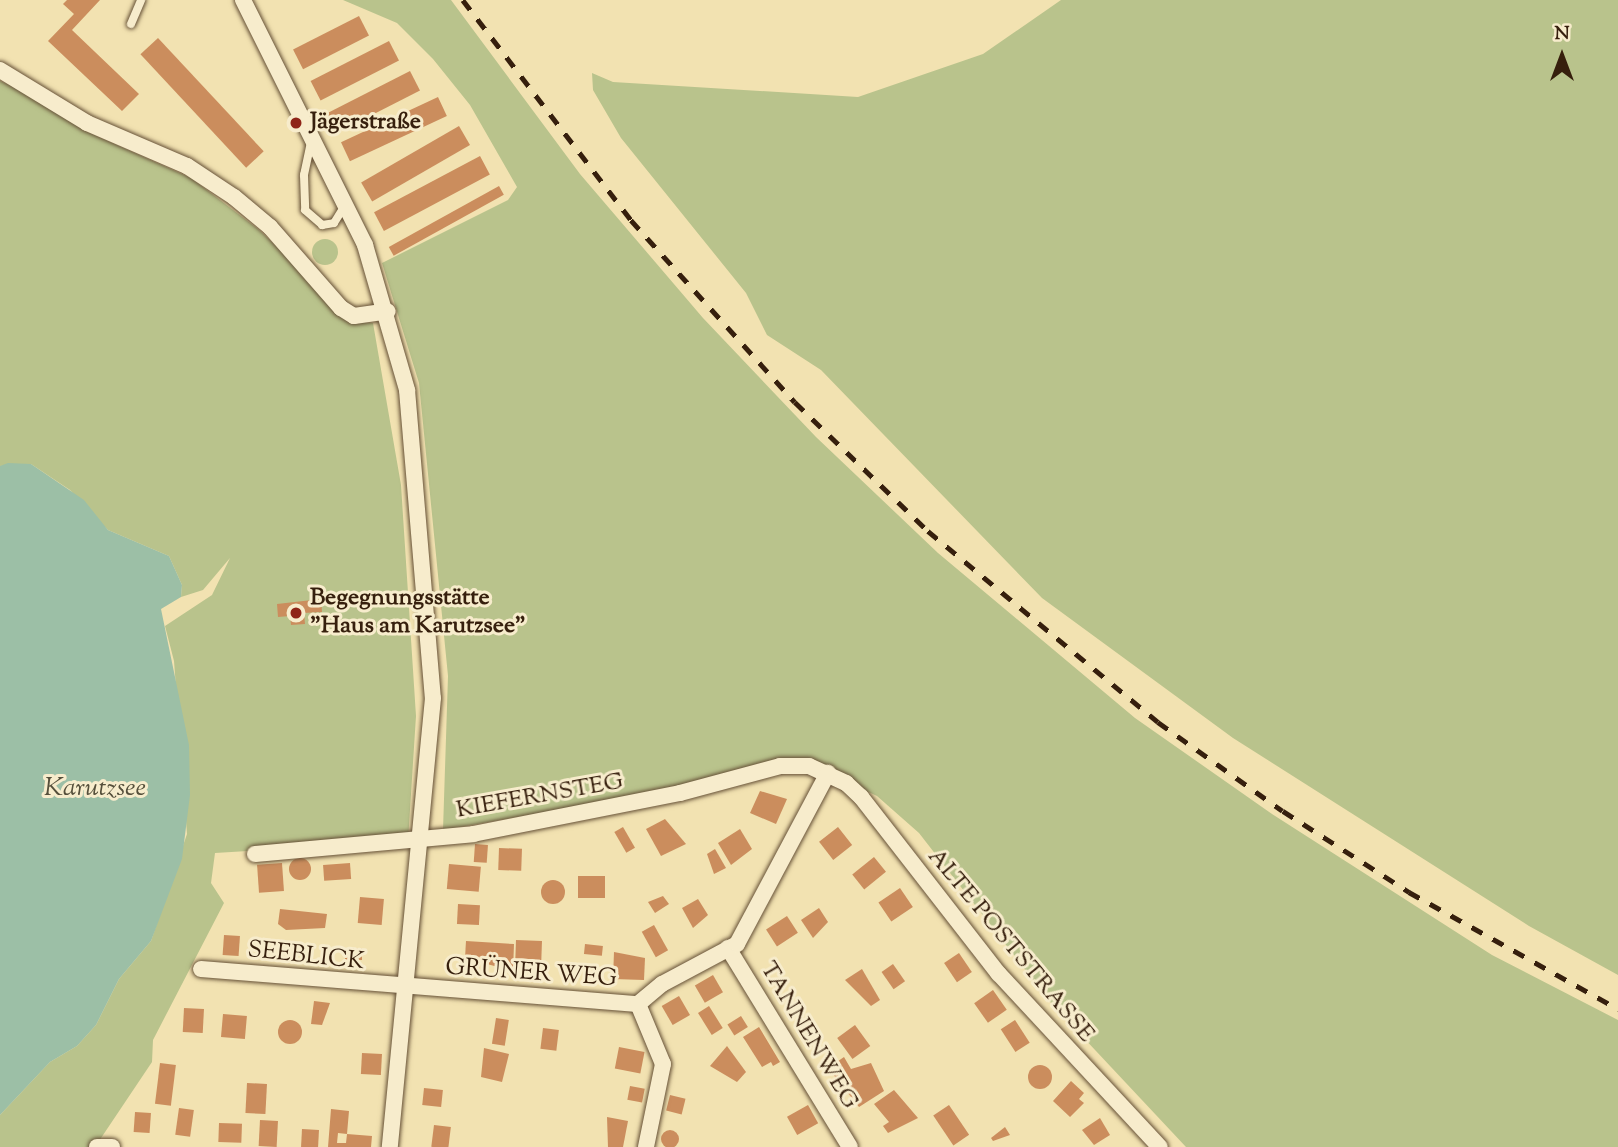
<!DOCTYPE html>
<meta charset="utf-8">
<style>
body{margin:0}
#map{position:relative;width:1618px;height:1147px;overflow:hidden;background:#f2e2b1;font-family:"Sorts Mill Goudy",serif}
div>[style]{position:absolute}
.green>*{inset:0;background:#b9c38c}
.round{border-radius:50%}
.water>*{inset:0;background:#9cbfa6}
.building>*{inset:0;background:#cb8d5d;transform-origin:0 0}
.roads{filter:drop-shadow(0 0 2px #655036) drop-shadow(0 0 2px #655036)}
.service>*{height:8px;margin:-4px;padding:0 4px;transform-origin:4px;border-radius:4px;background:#f7eccc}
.minor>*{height:16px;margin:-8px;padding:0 8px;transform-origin:8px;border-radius:8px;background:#f7eccc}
.rail>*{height:4.5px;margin-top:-2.25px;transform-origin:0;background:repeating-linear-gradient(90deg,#361f0d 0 12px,transparent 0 24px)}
.dots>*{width:19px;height:19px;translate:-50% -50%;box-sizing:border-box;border:4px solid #f7eccc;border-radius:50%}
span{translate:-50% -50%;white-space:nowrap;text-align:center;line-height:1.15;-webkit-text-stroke:6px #f7eccc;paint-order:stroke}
.poi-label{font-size:24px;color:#361f0d;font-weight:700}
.left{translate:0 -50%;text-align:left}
.street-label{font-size:24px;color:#361f0d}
.water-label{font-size:26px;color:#554f3b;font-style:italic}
.north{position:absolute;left:1527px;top:21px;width:70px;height:70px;-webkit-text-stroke:5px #f7eccc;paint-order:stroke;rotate:0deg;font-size:19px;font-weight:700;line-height:28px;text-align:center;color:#361f0d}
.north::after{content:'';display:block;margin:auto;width:24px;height:32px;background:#361f0d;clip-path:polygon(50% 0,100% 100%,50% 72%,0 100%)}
</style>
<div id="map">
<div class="green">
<i style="clip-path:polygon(343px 0,451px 0,580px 174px,703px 318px,816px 437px,938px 553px,1135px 718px,1272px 814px,1492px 955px,1618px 1020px,1618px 1147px,1186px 1147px,1051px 1003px,919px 833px,877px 796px,811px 765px,443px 830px,448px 676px,419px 383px,382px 263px,508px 200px,517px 187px,470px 105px,433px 59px,397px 23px)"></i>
<i style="clip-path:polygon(1061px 0,1618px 0,1618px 975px,1529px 926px,1233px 738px,1042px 598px,821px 370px,767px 335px,746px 293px,621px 138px,593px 90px,592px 73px,613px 82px,858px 97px,983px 54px)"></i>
<i style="clip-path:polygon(0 81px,46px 101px,83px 130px,191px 178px,258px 229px,355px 321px,373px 323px,401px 485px,416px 716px,408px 841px,215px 853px,211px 883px,224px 903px,153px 1040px,152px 1062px,95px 1147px,0 1147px,0 1115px,50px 1062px,77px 1046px,96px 1025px,119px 979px,151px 941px,187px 834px,174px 661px,165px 626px,212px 595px,230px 558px,203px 590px,181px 597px,182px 585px,169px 556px,108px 530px,70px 490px,31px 464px,0 466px)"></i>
<i class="round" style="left:312px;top:239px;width:26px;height:26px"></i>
</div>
<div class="water">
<i style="clip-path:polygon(8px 463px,31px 464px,84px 500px,108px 530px,169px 556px,182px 585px,181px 597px,161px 609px,189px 745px,190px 795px,182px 859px,151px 941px,119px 979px,96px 1025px,77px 1046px,50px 1062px,0 1115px,0 466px)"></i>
</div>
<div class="building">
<i style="clip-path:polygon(67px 0,100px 0,72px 30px,139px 94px,122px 111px,48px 41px,74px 14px,63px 4px)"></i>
<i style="left:359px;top:16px;width:22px;height:74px;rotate:63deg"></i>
<i style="left:158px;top:38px;width:155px;height:24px;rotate:47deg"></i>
<i style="left:389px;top:41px;width:22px;height:88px;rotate:63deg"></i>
<i style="left:410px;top:71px;width:22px;height:93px;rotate:63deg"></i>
<i style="left:438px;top:97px;width:21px;height:107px;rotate:65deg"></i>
<i style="left:459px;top:126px;width:22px;height:113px;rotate:60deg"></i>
<i style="left:480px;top:156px;width:21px;height:120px;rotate:62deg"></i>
<i style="left:499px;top:186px;width:10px;height:126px;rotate:61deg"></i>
<i style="clip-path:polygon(321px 599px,322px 612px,304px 613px,305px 624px,291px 625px,290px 616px,278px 617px,277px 604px)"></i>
<i style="clip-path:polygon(760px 791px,787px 799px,776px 824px,750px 813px)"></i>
<i style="clip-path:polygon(665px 819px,686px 844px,661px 856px,646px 829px)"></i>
<i style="left:623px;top:827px;width:24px;height:10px;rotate:60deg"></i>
<i style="left:838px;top:827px;width:23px;height:24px;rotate:52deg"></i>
<i style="clip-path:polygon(740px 829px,752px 849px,731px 865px,718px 843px)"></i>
<i style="left:475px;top:844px;width:13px;height:18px;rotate:4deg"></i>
<i style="left:499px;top:848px;width:23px;height:22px;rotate:2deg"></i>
<i style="clip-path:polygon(715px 849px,726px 868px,714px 874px,707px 854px)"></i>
<i style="left:874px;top:857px;width:19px;height:28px;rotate:51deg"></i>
<i class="round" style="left:289px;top:858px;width:22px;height:22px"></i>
<i style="left:282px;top:863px;width:28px;height:25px;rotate:86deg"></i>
<i style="left:350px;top:863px;width:16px;height:27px;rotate:86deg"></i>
<i style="left:449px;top:864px;width:32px;height:25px;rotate:5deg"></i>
<i style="left:578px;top:876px;width:27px;height:22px"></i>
<i class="round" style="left:541px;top:880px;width:24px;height:24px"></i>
<i style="left:900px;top:888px;width:23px;height:26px;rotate:56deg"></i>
<i style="clip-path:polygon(663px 896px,669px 904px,655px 913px,648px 902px)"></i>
<i style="left:360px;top:897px;width:24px;height:26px;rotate:5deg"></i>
<i style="clip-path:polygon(698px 899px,708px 915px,693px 928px,682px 908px)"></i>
<i style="left:458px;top:904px;width:22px;height:20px;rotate:3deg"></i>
<i style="clip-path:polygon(819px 908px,828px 922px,813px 938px,801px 920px)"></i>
<i style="clip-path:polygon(280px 909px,327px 914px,325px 928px,286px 930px,278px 924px)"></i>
<i style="left:787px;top:916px;width:20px;height:25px;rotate:57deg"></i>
<i style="left:654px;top:925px;width:29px;height:14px;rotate:61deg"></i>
<i style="left:224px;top:935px;width:16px;height:20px;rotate:4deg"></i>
<i style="left:516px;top:940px;width:26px;height:19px;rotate:2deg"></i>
<i style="clip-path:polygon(466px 941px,514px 944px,513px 971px,465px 958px)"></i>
<i style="left:585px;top:944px;width:18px;height:10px;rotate:6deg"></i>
<i style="left:345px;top:948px;width:17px;height:12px"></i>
<i style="clip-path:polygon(614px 952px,645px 958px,644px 980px,613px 979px)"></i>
<i style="left:959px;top:953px;width:23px;height:18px;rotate:56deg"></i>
<i style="left:893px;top:964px;width:21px;height:14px;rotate:55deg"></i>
<i style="clip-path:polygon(862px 969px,880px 1000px,871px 1006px,845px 980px)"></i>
<i style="left:713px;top:975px;width:20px;height:21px;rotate:60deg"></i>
<i style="left:993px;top:990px;width:24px;height:23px;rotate:55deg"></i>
<i style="left:679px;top:996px;width:22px;height:20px;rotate:60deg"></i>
<i style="clip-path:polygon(314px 1001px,330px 1003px,322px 1025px,311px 1024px)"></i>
<i style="left:709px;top:1006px;width:26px;height:13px;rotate:58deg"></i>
<i style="left:184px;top:1008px;width:20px;height:24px;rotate:3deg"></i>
<i style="left:223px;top:1014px;width:24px;height:23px;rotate:5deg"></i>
<i style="left:741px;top:1016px;width:13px;height:16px;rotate:58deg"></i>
<i style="left:496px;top:1018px;width:13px;height:26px;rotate:9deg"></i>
<i class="round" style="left:278px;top:1020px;width:24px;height:24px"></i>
<i style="left:1015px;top:1020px;width:27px;height:17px;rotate:57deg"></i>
<i style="left:855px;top:1025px;width:26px;height:22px;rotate:54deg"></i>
<i style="clip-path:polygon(759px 1027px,780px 1062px,773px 1066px,771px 1062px,762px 1067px,743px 1037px)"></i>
<i style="left:543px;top:1028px;width:16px;height:21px;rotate:7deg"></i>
<i style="clip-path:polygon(727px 1046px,746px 1072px,737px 1082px,710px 1066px)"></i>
<i style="left:619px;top:1047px;width:26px;height:22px;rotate:11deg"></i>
<i style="clip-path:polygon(484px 1048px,509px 1054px,502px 1082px,481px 1077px)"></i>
<i style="left:362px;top:1053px;width:20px;height:21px;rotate:3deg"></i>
<i style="clip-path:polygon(844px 1057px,851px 1069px,871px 1063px,884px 1091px,859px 1107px,828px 1068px)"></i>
<i style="left:160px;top:1063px;width:16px;height:41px;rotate:7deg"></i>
<i class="round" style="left:1028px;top:1065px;width:24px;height:24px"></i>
<i style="clip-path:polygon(1071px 1081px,1084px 1093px,1079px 1099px,1084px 1103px,1070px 1117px,1053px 1101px)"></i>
<i style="left:247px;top:1083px;width:20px;height:30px;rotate:3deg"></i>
<i style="left:630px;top:1086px;width:15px;height:14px;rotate:11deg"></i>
<i style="left:424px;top:1088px;width:19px;height:17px;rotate:6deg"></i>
<i style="clip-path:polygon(894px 1090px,918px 1118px,888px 1133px,883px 1126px,889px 1122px,874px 1104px)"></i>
<i style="left:670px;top:1095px;width:16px;height:16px;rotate:14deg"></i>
<i style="left:808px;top:1105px;width:21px;height:24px;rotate:61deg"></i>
<i style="left:949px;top:1105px;width:36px;height:19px;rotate:56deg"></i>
<i style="left:179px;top:1108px;width:15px;height:27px;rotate:8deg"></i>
<i style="clip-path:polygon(331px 1109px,349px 1111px,347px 1134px,338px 1133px,337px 1143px,346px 1143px,347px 1134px,372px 1136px,371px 1147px,328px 1147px)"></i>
<i style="left:135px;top:1112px;width:16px;height:20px;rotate:4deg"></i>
<i style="clip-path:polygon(607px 1117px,628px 1121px,623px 1147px,608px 1147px)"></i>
<i style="clip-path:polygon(1100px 1118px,1110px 1135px,1094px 1145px,1082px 1130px)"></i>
<i style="left:260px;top:1120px;width:18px;height:26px;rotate:3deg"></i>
<i style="left:219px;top:1123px;width:23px;height:19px;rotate:2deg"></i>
<i style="left:434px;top:1125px;width:17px;height:22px;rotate:7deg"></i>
<i style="clip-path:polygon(1005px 1127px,1010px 1135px,993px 1141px,991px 1138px)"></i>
<i style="left:302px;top:1129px;width:17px;height:18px;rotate:3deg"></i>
<i class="round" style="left:661px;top:1130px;width:18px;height:18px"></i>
</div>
<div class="roads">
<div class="service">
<i style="left:131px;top:24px;width:26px;rotate:-67deg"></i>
<i style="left:311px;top:142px;width:34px;rotate:102deg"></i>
<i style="left:304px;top:175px;width:35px;rotate:88deg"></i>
<i style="left:305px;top:210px;width:23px;rotate:41deg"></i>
<i style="left:322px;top:225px;width:12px;rotate:-9deg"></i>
<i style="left:334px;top:223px;width:19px;rotate:-58deg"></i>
</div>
<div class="minor">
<i style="left:243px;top:0;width:274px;rotate:63.5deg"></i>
<i style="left:365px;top:245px;width:151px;rotate:73.8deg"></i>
<i style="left:407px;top:390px;width:309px;rotate:85.2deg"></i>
<i style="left:433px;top:698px;width:451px;rotate:95.5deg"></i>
<i style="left:0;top:70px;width:102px;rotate:31.3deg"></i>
<i style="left:87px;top:123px;width:109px;rotate:23.3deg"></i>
<i style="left:187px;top:166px;width:56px;rotate:33.4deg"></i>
<i style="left:234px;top:197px;width:47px;rotate:39.8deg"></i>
<i style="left:270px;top:227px;width:108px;rotate:48.8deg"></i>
<i style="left:341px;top:308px;width:15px;rotate:32deg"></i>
<i style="left:354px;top:316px;width:34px;rotate:-8deg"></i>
<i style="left:255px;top:854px;width:219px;rotate:-5.2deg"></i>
<i style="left:473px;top:834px;width:211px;rotate:-11.2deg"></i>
<i style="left:680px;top:793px;width:104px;rotate:-15.1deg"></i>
<i style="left:780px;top:766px;width:29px"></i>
<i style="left:809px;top:766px;width:41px;rotate:24.7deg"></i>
<i style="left:846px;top:783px;width:21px;rotate:43deg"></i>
<i style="left:861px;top:797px;width:224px;rotate:52.1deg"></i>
<i style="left:999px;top:974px;width:236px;rotate:47.1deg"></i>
<i style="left:728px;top:948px;width:233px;rotate:58.5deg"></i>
<i style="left:201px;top:969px;width:438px;rotate:4.6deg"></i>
<i style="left:638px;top:1004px;width:31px;rotate:-40deg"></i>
<i style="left:662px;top:984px;width:85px;rotate:-28.1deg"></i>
<i style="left:737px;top:944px;width:194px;rotate:-62deg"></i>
<i style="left:638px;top:1004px;width:65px;rotate:67.4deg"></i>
<i style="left:663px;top:1064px;width:85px;rotate:101.6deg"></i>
<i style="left:97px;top:1147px;width:15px"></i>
</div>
</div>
<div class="rail">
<i style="left:463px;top:0;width:277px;rotate:52.6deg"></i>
<i style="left:631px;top:220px;width:245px;rotate:48deg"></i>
<i style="left:795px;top:402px;width:185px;rotate:44.1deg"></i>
<i style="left:928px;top:531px;width:299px;rotate:39.7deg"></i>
<i style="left:1158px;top:722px;width:153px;rotate:35.5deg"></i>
<i style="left:1283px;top:811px;width:150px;rotate:32.7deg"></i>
<i style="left:1409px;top:892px;width:240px;rotate:29.2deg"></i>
</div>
<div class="dots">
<i style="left:296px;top:123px;background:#8f2418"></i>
<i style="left:296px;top:613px;background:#8f2418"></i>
</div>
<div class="poi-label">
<span class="left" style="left:310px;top:123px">Jägerstraße</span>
<span class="left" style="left:310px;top:613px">Begegnungsstätte<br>"Haus am Karutzsee"</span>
</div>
<div class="street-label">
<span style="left:540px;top:797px;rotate:-10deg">KIEFERNSTEG</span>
<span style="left:1010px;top:946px;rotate:50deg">ALTE POSTSTRASSE</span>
<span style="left:306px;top:957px;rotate:6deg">SEEBLICK</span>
<span style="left:531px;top:974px;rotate:4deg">GRÜNER WEG</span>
<span style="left:808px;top:1036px;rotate:59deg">TANNENWEG</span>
</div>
<div class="water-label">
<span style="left:95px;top:789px">Karutzsee</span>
</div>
<div class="north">N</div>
</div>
